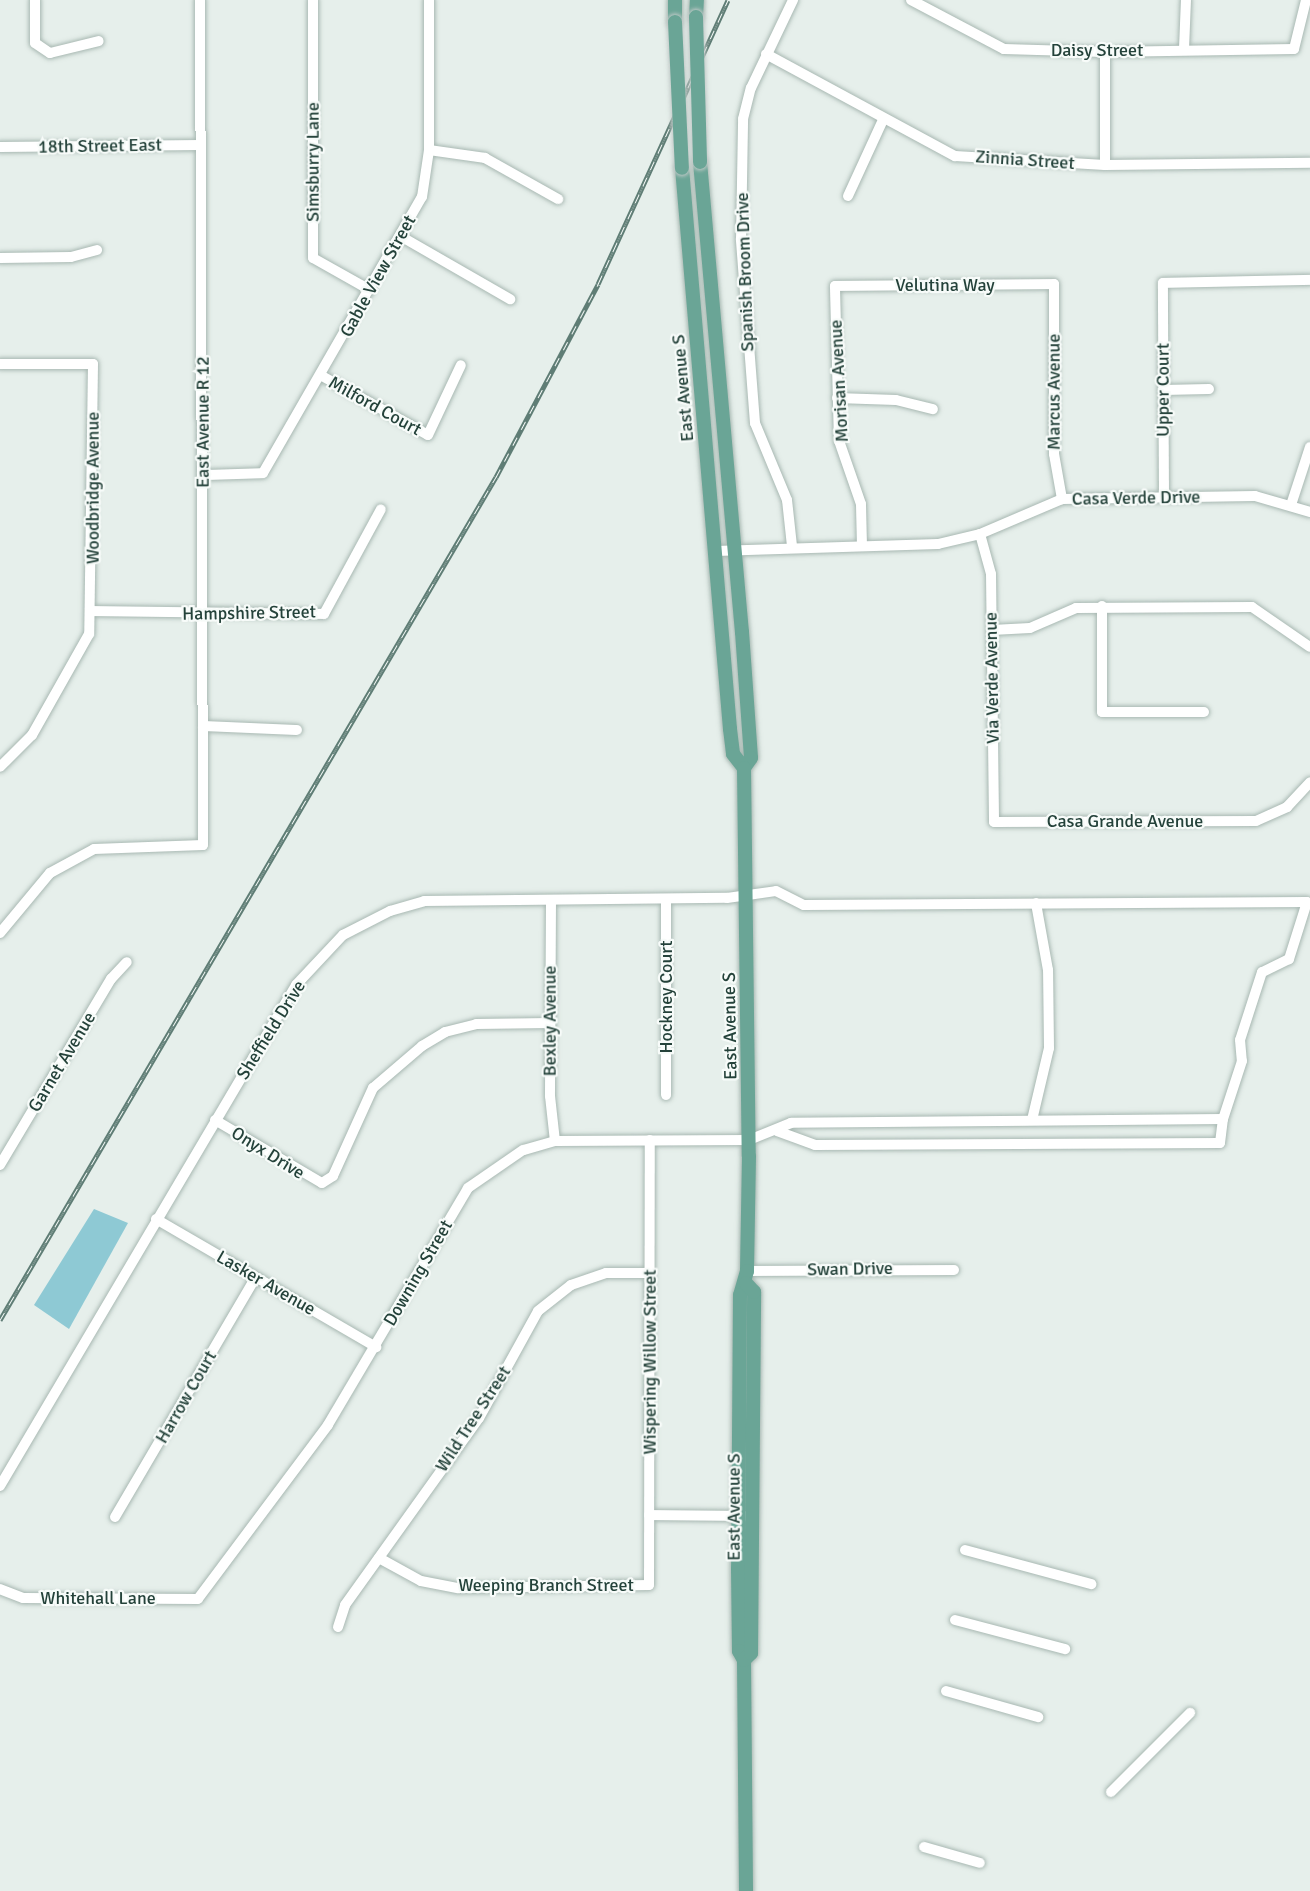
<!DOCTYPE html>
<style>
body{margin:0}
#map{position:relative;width:1310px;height:1891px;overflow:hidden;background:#e6efeb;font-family:Signika,sans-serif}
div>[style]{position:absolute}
.water>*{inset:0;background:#8ec9d4}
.roads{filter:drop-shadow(0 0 2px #a8b8b2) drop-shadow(0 0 2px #a8b8b2)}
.minor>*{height:10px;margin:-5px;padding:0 5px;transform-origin:5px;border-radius:5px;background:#fff}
.major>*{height:14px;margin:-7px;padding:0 7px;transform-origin:7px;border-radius:7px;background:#6aa596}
.rail>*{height:5px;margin-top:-2.5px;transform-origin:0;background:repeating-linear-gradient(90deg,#f7fbf9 0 9px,#5f7d75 0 18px);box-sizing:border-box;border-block:2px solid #5f7d75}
.bridges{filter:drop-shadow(0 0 2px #c2cac8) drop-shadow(0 0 2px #c2cac8)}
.major-bridge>*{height:14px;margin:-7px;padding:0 7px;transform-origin:7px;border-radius:7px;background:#6aa596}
span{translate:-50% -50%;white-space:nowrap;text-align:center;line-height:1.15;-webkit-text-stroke:4.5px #f7fbf9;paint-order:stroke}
.street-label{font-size:18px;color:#24423a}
</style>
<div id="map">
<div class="water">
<i style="clip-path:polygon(94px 1209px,128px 1223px,69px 1329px,34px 1305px)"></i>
</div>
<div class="roads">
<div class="minor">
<i style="left:35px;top:0;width:43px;rotate:90deg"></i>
<i style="left:35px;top:43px;width:18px;rotate:34deg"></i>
<i style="left:50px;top:53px;width:50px;rotate:-13.8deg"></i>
<i style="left:313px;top:0;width:258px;rotate:90deg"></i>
<i style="left:313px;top:258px;width:65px;rotate:29.3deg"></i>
<i style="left:911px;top:0;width:105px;rotate:27.8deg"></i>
<i style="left:1004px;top:49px;width:101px;rotate:1.7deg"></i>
<i style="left:1105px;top:52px;width:189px;rotate:-0.9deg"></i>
<i style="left:1294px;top:49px;width:50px;rotate:-76.2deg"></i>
<i style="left:1184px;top:49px;width:49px;rotate:-87.7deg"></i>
<i style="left:1105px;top:52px;width:113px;rotate:90deg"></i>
<i style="left:766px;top:54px;width:215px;rotate:28.4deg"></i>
<i style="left:955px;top:156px;width:150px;rotate:3.4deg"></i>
<i style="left:1105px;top:165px;width:205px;rotate:-0.6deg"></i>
<i style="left:0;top:147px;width:201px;rotate:-0.6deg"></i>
<i style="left:429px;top:150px;width:57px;rotate:8.1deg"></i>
<i style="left:485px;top:158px;width:84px;rotate:29.3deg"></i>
<i style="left:848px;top:196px;width:84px;rotate:-65.3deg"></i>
<i style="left:402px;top:237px;width:125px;rotate:29.9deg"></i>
<i style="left:0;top:258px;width:71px;rotate:-0.8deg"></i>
<i style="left:71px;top:257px;width:27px;rotate:-15deg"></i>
<i style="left:0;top:364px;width:93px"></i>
<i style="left:93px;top:364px;width:270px;rotate:90.8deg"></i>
<i style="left:89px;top:634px;width:116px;rotate:119.4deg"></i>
<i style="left:32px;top:735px;width:45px;rotate:135deg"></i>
<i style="left:322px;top:376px;width:121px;rotate:29.1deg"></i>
<i style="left:428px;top:435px;width:77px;rotate:-64.8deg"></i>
<i style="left:1163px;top:390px;width:46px;rotate:-1.2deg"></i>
<i style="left:837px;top:398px;width:59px;rotate:1.9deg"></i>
<i style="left:896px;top:400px;width:38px;rotate:14deg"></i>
<i style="left:204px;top:475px;width:59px;rotate:-1.9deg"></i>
<i style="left:263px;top:473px;width:319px;rotate:-60.1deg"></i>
<i style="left:422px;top:197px;width:48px;rotate:-81.5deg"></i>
<i style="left:429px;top:150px;width:150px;rotate:-90deg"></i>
<i style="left:1164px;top:497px;width:214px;rotate:-90.3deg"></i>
<i style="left:1163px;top:283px;width:147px;rotate:-1.2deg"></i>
<i style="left:1291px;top:505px;width:61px;rotate:-71.9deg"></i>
<i style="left:980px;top:534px;width:41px;rotate:74.6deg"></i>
<i style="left:991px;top:574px;width:248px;rotate:89.3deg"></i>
<i style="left:994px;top:822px;width:262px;rotate:-0.2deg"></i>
<i style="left:1256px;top:821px;width:34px;rotate:-24deg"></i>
<i style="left:1287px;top:807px;width:34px;rotate:-47deg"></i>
<i style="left:792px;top:546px;width:46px;rotate:-96.2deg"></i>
<i style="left:787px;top:500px;width:83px;rotate:-112.6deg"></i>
<i style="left:755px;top:423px;width:185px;rotate:-94.4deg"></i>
<i style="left:741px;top:239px;width:120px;rotate:-89deg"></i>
<i style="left:743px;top:119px;width:32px;rotate:-76deg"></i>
<i style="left:751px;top:88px;width:98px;rotate:-64.5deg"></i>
<i style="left:862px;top:546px;width:42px;rotate:-91.4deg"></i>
<i style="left:861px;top:504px;width:67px;rotate:-109.2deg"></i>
<i style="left:839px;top:441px;width:155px;rotate:-91.5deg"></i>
<i style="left:835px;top:286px;width:219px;rotate:-0.5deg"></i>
<i style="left:1054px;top:284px;width:170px;rotate:90deg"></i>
<i style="left:1054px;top:454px;width:46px;rotate:79.9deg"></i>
<i style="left:716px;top:551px;width:222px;rotate:-1.8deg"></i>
<i style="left:938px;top:544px;width:43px;rotate:-13.4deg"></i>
<i style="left:980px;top:534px;width:89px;rotate:-23.1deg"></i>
<i style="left:1062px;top:499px;width:193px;rotate:-0.9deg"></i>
<i style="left:1255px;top:496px;width:57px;rotate:16.2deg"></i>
<i style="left:1102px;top:606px;width:106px;rotate:90deg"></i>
<i style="left:1102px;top:712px;width:102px"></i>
<i style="left:93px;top:611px;width:231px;rotate:0.7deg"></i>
<i style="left:324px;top:614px;width:119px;rotate:-61.5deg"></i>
<i style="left:992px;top:630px;width:38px;rotate:-3deg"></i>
<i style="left:1030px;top:628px;width:50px;rotate:-23.5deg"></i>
<i style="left:1076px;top:608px;width:176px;rotate:-0.3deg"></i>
<i style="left:1252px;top:607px;width:70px;rotate:34.6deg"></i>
<i style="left:203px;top:726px;width:94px;rotate:2.4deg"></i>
<i style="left:666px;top:899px;width:196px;rotate:90deg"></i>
<i style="left:551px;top:900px;width:196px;rotate:90.3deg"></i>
<i style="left:550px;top:1096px;width:45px;rotate:83.7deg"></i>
<i style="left:0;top:933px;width:78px;rotate:-50.2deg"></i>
<i style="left:50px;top:873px;width:50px;rotate:-28.6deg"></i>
<i style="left:94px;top:849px;width:109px;rotate:-2.1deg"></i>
<i style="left:203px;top:845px;width:845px;rotate:-90.2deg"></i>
<i style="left:215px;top:1120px;width:124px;rotate:30.5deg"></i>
<i style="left:322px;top:1183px;width:13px;rotate:-32deg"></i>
<i style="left:333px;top:1176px;width:97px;rotate:-65.6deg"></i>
<i style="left:373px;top:1088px;width:65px;rotate:-40.6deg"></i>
<i style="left:422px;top:1046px;width:27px;rotate:-31deg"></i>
<i style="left:445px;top:1032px;width:32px;rotate:-14deg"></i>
<i style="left:476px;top:1024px;width:74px;rotate:-0.8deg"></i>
<i style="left:1032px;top:1120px;width:74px;rotate:-76.7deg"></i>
<i style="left:1049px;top:1048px;width:78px;rotate:-90.7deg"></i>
<i style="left:1048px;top:970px;width:68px;rotate:-100.2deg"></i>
<i style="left:777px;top:1131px;width:40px;rotate:20.2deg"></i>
<i style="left:815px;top:1145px;width:405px;rotate:-0.3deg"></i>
<i style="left:1220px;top:1143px;width:24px;rotate:-83deg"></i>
<i style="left:0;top:1165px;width:217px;rotate:-59.2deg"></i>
<i style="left:111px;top:979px;width:23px;rotate:-47deg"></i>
<i style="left:156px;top:1219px;width:255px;rotate:30.2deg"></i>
<i style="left:747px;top:1271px;width:207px;rotate:-0.3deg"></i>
<i style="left:0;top:1486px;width:582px;rotate:-59.42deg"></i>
<i style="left:296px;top:985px;width:69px;rotate:-46.8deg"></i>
<i style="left:343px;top:935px;width:53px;rotate:-27.1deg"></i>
<i style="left:390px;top:911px;width:35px;rotate:-16deg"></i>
<i style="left:424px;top:901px;width:303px;rotate:-0.6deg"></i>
<i style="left:727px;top:898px;width:49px;rotate:-8.1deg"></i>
<i style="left:776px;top:891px;width:31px;rotate:27deg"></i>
<i style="left:804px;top:905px;width:503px;rotate:-0.34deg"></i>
<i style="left:1307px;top:902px;width:60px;rotate:107.5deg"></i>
<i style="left:1289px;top:959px;width:30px;rotate:154deg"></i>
<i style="left:1262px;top:972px;width:71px;rotate:107.9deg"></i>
<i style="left:1240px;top:1040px;width:21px;rotate:85deg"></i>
<i style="left:1242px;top:1061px;width:61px;rotate:108.1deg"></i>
<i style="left:1223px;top:1119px;width:432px;rotate:179.5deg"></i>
<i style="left:791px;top:1123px;width:45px;rotate:158deg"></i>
<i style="left:749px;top:1140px;width:194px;rotate:179.7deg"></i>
<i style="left:555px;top:1141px;width:33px;rotate:164deg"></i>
<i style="left:523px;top:1150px;width:67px;rotate:145.4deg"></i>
<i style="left:468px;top:1188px;width:275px;rotate:120.6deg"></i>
<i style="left:328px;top:1425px;width:217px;rotate:126.8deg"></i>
<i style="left:198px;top:1599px;width:175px;rotate:-179.7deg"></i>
<i style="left:23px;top:1598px;width:25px;rotate:-159deg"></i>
<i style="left:649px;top:1515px;width:95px;rotate:0.6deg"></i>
<i style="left:115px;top:1517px;width:278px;rotate:-59.6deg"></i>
<i style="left:965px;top:1550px;width:131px;rotate:15.1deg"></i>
<i style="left:379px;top:1558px;width:48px;rotate:28.7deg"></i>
<i style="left:421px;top:1581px;width:38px;rotate:11deg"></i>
<i style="left:458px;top:1588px;width:191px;rotate:-0.9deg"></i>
<i style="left:649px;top:1585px;width:445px;rotate:-89.9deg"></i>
<i style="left:955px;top:1620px;width:114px;rotate:14.8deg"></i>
<i style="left:338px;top:1627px;width:23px;rotate:-72deg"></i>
<i style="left:345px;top:1605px;width:230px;rotate:-54.4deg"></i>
<i style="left:479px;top:1418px;width:122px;rotate:-61.1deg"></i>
<i style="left:538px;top:1311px;width:42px;rotate:-38.2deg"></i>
<i style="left:571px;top:1285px;width:37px;rotate:-19deg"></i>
<i style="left:606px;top:1273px;width:44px"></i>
<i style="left:946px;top:1691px;width:96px;rotate:15.8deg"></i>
<i style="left:1111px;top:1792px;width:112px;rotate:-45deg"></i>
<i style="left:924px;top:1847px;width:58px;rotate:15.9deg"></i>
</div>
<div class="major">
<i style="left:675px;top:0;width:22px;rotate:90deg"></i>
<i style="left:696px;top:17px;width:17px;rotate:-87deg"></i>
<i style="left:700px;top:162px;width:472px;rotate:84.9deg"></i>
<i style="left:742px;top:632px;width:126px;rotate:85.9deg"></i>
<i style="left:751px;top:758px;width:12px;rotate:125deg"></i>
<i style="left:682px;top:168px;width:563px;rotate:85.11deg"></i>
<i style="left:730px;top:729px;width:25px;rotate:83deg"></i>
<i style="left:733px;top:754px;width:18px;rotate:52deg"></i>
<i style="left:744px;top:768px;width:388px;rotate:89.3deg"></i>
<i style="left:749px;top:1156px;width:115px;rotate:91deg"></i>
<i style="left:747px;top:1271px;width:25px;rotate:106deg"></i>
<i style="left:740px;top:1295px;width:273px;rotate:90.4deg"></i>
<i style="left:738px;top:1568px;width:83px;rotate:89.3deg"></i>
<i style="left:739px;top:1651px;width:10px;rotate:61deg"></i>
<i style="left:744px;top:1660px;width:231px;rotate:89.5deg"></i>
<i style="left:744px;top:1660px;width:10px;rotate:-45deg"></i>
<i style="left:751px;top:1653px;width:361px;rotate:-89.5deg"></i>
<i style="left:754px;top:1292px;width:12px;rotate:-132deg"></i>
</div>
</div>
<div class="rail">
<i style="left:0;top:1320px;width:978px;rotate:-59.53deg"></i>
<i style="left:496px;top:477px;width:218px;rotate:-62.1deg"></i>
<i style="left:598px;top:284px;width:312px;rotate:-65.4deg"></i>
</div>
<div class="bridges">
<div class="major-bridge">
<i style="left:696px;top:17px;width:145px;rotate:88.4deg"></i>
<i style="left:675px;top:22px;width:146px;rotate:87.3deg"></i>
</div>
</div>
<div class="street-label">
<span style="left:1097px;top:50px">Daisy Street</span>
<span style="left:100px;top:146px;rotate:-1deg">18th Street East</span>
<span style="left:1025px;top:160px;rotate:4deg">Zinnia Street</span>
<span style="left:313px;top:162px;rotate:-90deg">Simsburry Lane</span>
<span style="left:745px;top:272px;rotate:-92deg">Spanish Broom Drive</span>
<span style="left:378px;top:276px;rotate:-61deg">Gable View Street</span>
<span style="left:945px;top:285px">Velutina Way</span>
<span style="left:839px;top:381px;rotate:-93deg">Morisan Avenue</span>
<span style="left:683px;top:388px;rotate:-95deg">East Avenue S</span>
<span style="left:1163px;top:390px;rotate:-90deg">Upper Court</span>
<span style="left:1054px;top:392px;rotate:-90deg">Marcus Avenue</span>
<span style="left:375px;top:406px;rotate:29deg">Milford Court</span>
<span style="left:203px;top:422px;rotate:-90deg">East Avenue R 12</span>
<span style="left:93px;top:488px;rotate:-90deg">Woodbridge Avenue</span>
<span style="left:1136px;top:498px;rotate:-1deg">Casa Verde Drive</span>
<span style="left:249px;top:613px;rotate:-1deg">Hampshire Street</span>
<span style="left:992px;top:678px;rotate:-91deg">Via Verde Avenue</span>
<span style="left:1125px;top:821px">Casa Grande Avenue</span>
<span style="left:666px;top:997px;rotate:-90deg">Hockney Court</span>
<span style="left:550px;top:1021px;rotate:-90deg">Bexley Avenue</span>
<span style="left:730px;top:1026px;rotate:-91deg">East Avenue S</span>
<span style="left:271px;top:1030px;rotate:-58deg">Sheffield Drive</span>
<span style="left:62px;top:1062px;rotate:-59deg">Garnet Avenue</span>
<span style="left:268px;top:1153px;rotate:32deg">Onyx Drive</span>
<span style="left:850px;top:1269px;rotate:-1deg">Swan Drive</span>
<span style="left:418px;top:1273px;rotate:-60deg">Downing Street</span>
<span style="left:266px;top:1283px;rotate:30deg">Lasker Avenue</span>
<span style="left:650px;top:1362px;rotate:-90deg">Wispering Willow Street</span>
<span style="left:186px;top:1397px;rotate:-60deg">Harrow Court</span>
<span style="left:473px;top:1419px;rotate:-57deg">Wild Tree Street</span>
<span style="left:734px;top:1507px;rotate:-90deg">East Avenue S</span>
<span style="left:546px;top:1585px">Weeping Branch Street</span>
<span style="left:98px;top:1598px">Whitehall Lane</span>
</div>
</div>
